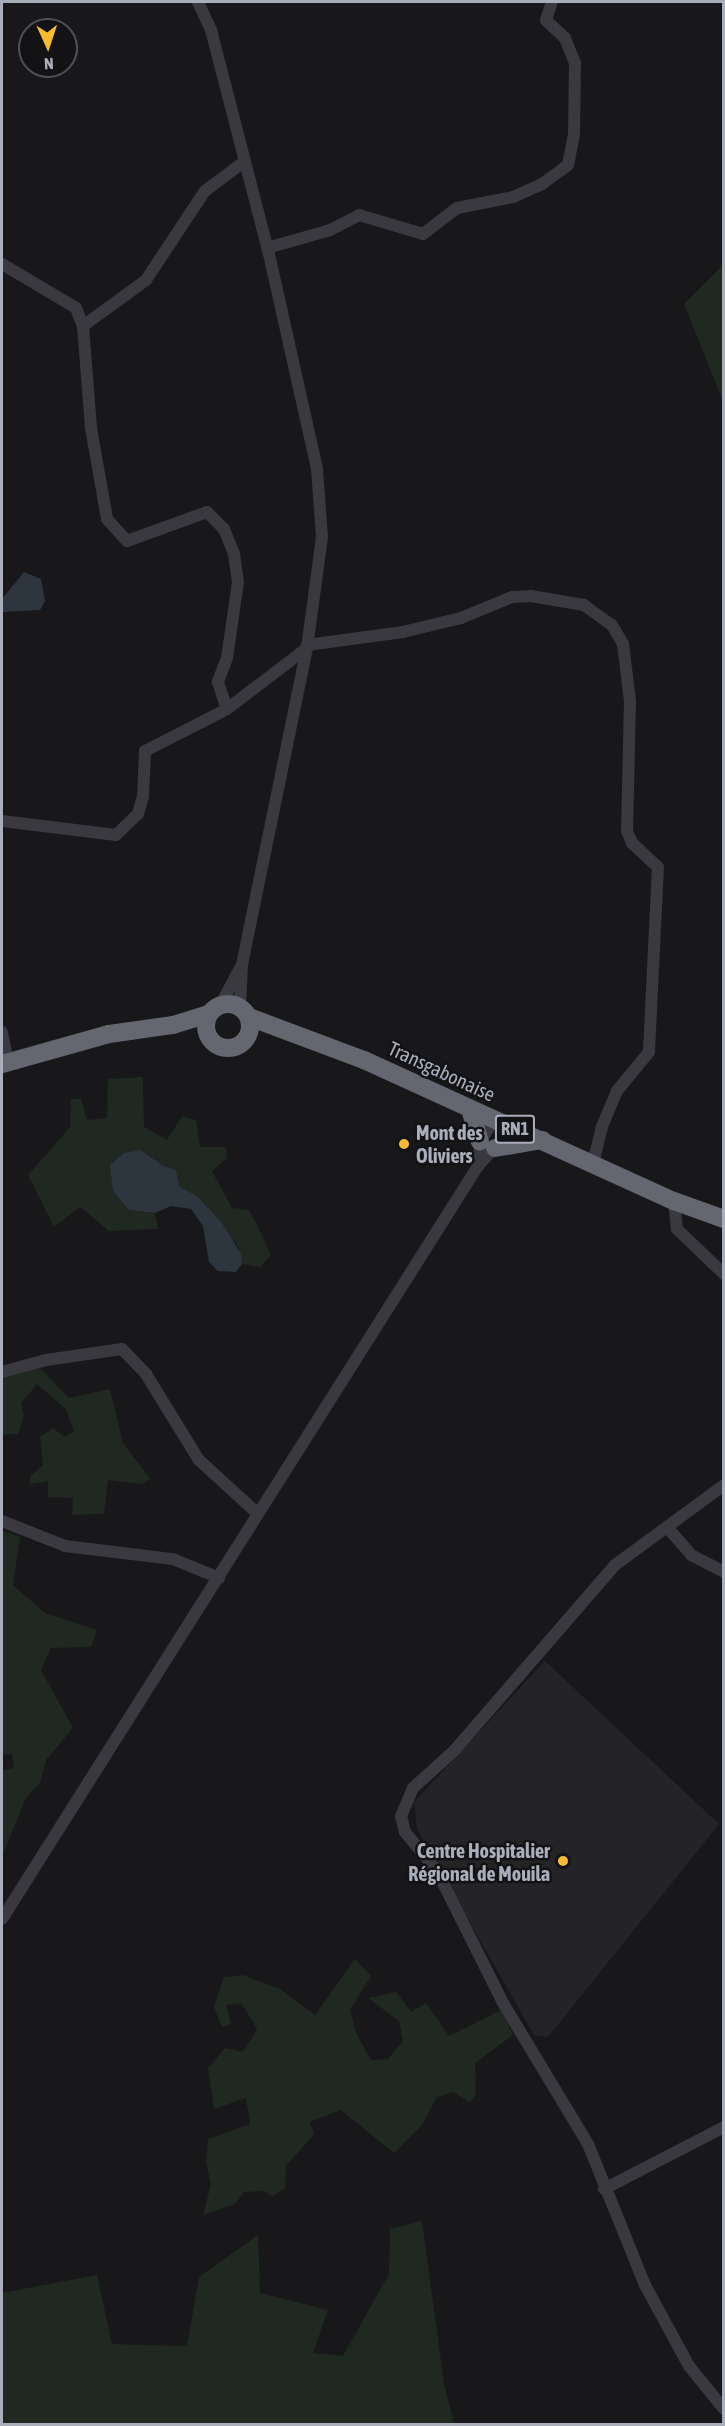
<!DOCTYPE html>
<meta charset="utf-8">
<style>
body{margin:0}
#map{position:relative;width:725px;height:2426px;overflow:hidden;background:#18181a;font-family:"Asap Condensed",sans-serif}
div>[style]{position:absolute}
.built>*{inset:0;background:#242427}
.green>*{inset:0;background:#1f2821}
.water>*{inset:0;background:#2d363f}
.minor>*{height:12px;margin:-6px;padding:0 6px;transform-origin:6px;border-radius:6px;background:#39393f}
.highway>*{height:18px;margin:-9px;padding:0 9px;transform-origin:9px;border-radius:9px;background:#646770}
.highway>.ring{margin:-9px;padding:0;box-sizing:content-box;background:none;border:18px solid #646770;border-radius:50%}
.dots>*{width:16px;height:16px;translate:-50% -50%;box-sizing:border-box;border:3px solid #131315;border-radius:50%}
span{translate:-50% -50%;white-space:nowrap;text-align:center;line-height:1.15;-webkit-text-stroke:5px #131315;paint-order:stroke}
.shield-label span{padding:2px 4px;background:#131315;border:2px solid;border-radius:4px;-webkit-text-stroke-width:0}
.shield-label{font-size:18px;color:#aaaeba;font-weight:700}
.street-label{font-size:20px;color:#aaaeba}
.poi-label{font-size:20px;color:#aaaeba;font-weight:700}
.left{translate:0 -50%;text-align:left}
.right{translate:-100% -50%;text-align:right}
.frame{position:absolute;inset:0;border:3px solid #aaaeba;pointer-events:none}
.north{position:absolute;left:18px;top:18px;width:60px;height:60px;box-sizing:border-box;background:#131315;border:2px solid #4f5157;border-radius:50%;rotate:177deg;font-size:16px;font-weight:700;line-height:24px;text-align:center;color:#aaaeba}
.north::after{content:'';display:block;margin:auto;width:21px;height:27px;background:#f9bc31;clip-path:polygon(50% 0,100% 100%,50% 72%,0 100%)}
</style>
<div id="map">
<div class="built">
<i style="clip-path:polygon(545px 1661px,719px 1824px,548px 2037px,534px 2035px,417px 1829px,414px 1802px)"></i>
</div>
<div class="green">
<i style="clip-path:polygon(723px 265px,723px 401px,684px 304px)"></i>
<i style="clip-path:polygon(143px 1077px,144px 1127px,167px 1140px,182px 1116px,196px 1120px,200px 1147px,226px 1147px,227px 1158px,212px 1171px,232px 1208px,249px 1210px,257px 1225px,271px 1255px,260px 1267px,242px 1264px,238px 1246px,197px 1196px,180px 1187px,176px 1170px,163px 1166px,141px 1150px,129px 1210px,155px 1213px,158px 1229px,109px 1231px,80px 1207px,54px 1227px,28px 1175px,70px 1127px,71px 1099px,81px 1099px,87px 1120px,107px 1118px,108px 1079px)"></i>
<i style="clip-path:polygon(40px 1368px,69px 1398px,110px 1389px,123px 1443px,150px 1479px,141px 1484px,108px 1480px,104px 1514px,72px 1515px,73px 1498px,48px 1497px,48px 1481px,30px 1484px,30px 1476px,43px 1465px,40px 1437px,53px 1428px,65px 1437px,74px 1432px,66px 1409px,37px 1384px,21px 1403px,24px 1415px,18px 1434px,2px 1435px,2px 1377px)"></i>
<i style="clip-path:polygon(2px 1531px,20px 1537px,13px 1585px,45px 1613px,97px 1630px,91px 1647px,51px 1648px,41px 1670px,73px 1728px,46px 1760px,40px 1783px,26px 1798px,2px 1856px,2px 1770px,14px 1768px,12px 1754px,2px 1755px)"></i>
<i style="clip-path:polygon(355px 1959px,371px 1976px,350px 2010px,356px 2033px,371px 2060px,388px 2059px,403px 2041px,399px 2021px,368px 1998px,396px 1992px,411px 2012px,426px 2003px,449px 2036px,501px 2010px,513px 2035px,475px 2063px,476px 2094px,470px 2103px,453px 2092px,437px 2097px,422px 2125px,394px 2153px,341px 2110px,310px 2122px,314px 2134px,286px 2166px,285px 2189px,272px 2196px,264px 2191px,244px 2192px,235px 2204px,203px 2215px,211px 2184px,206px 2162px,208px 2139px,250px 2124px,246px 2098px,214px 2109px,208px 2068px,225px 2048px,243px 2052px,257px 2029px,242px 2004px,226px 2005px,231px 2024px,222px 2027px,214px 2007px,224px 1977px,243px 1975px,280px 1989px,315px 2015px)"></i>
<i style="clip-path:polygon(422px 2221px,444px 2383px,454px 2424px,2px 2424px,2px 2293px,97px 2275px,112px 2344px,187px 2346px,199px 2277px,258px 2235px,260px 2293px,328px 2310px,313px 2353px,343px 2356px,389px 2274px,390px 2229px)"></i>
</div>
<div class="water">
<i style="clip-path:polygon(24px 572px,41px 579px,45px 601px,40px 610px,2px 612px,2px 599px)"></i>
<i style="clip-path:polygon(141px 1150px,163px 1166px,176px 1170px,180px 1187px,197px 1196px,222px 1223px,241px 1254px,242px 1264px,236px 1272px,218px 1271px,209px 1262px,203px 1226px,191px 1209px,171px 1206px,155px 1213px,129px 1210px,113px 1191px,110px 1165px,124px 1153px)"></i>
</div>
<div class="minor">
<i style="left:198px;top:2px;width:31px;rotate:65deg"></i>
<i style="left:211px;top:30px;width:231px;rotate:75.5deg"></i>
<i style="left:269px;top:254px;width:220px;rotate:77.4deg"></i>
<i style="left:317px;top:469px;width:68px;rotate:85.8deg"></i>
<i style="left:322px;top:537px;width:112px;rotate:97.7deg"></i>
<i style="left:307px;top:648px;width:323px;rotate:101.6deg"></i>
<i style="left:242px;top:964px;width:43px;rotate:92.7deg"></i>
<i style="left:267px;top:248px;width:66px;rotate:-15.9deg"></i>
<i style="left:330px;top:230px;width:33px;rotate:-27deg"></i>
<i style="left:359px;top:215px;width:67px;rotate:16.5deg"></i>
<i style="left:423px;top:234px;width:43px;rotate:-37.4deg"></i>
<i style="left:457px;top:208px;width:57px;rotate:-11.1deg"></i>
<i style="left:513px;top:197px;width:32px;rotate:-24deg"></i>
<i style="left:542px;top:184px;width:32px;rotate:-36deg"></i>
<i style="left:568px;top:165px;width:31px;rotate:-79deg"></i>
<i style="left:574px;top:135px;width:72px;rotate:-89.2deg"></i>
<i style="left:575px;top:63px;width:27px;rotate:-112deg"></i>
<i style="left:565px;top:38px;width:26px;rotate:-137deg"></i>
<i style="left:546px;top:20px;width:19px;rotate:-72deg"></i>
<i style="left:2px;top:264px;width:86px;rotate:30.7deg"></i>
<i style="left:76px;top:308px;width:19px;rotate:69deg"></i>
<i style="left:83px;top:326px;width:102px;rotate:85.5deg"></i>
<i style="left:91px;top:428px;width:92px;rotate:80deg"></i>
<i style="left:107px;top:519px;width:30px;rotate:48deg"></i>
<i style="left:127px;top:541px;width:85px;rotate:-19.9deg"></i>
<i style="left:207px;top:512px;width:24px;rotate:45deg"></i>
<i style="left:224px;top:529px;width:27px;rotate:68deg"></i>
<i style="left:234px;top:554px;width:28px;rotate:82deg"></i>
<i style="left:238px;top:582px;width:77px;rotate:98.2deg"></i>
<i style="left:227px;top:658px;width:26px;rotate:111deg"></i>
<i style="left:218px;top:682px;width:28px;rotate:72deg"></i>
<i style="left:83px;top:326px;width:78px;rotate:-36.1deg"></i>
<i style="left:146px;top:280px;width:107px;rotate:-56.5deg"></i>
<i style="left:205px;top:191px;width:50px;rotate:-36.9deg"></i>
<i style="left:307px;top:645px;width:97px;rotate:-7.7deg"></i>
<i style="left:403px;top:632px;width:60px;rotate:-13.6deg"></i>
<i style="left:461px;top:618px;width:55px;rotate:-22.4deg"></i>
<i style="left:512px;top:597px;width:19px;rotate:-3deg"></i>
<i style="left:531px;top:596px;width:54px;rotate:9.6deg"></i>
<i style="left:584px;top:605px;width:34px;rotate:36deg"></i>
<i style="left:612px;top:625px;width:22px;rotate:60deg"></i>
<i style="left:623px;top:644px;width:57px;rotate:83deg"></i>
<i style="left:630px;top:701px;width:130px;rotate:91.3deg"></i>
<i style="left:627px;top:831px;width:13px;rotate:67deg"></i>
<i style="left:632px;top:843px;width:35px;rotate:43deg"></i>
<i style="left:658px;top:867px;width:185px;rotate:92.8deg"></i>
<i style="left:649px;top:1052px;width:50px;rotate:129.4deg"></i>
<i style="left:617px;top:1091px;width:39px;rotate:113deg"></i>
<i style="left:602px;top:1127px;width:36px;rotate:104deg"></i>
<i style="left:2px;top:821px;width:115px;rotate:7deg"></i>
<i style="left:116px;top:835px;width:30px;rotate:-44deg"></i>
<i style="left:138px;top:814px;width:18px;rotate:-74deg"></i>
<i style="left:143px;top:797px;width:46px;rotate:-87.5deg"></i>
<i style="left:145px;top:751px;width:92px;rotate:-27.1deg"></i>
<i style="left:227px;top:709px;width:101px;rotate:-37.3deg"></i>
<i style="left:221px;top:1004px;width:41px;rotate:-62.2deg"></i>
<i style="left:2px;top:1032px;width:31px;rotate:79deg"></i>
<i style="left:478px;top:1166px;width:24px;rotate:-85deg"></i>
<i style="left:480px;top:1142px;width:26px;rotate:-58deg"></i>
<i style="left:674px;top:1201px;width:28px;rotate:84deg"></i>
<i style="left:677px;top:1229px;width:65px;rotate:43.8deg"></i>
<i style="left:2px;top:1372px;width:46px;rotate:-15.3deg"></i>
<i style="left:46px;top:1360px;width:77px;rotate:-8.2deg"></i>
<i style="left:122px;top:1349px;width:35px;rotate:46deg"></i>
<i style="left:146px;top:1374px;width:101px;rotate:58.4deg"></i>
<i style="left:199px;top:1460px;width:79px;rotate:42.4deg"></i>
<i style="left:724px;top:1485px;width:135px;rotate:143.7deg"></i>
<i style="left:615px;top:1565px;width:245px;rotate:130.9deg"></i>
<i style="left:455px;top:1750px;width:57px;rotate:137.9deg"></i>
<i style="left:413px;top:1788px;width:30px;rotate:113deg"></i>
<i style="left:401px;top:1816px;width:16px;rotate:76deg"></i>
<i style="left:405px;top:1832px;width:50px;rotate:50.6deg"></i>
<i style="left:437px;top:1871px;width:148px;rotate:63.4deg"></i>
<i style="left:503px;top:2003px;width:165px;rotate:58.9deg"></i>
<i style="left:588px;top:2144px;width:152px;rotate:68deg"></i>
<i style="left:645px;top:2285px;width:92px;rotate:61.5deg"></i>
<i style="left:689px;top:2366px;width:55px;rotate:50.9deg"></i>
<i style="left:2px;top:1521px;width:68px;rotate:21.6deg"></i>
<i style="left:65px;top:1546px;width:109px;rotate:6.9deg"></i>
<i style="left:173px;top:1559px;width:50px;rotate:22.4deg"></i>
<i style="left:667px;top:1527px;width:37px;rotate:49deg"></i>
<i style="left:691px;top:1555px;width:37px;rotate:27deg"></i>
<i style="left:2px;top:1919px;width:891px;rotate:-57.7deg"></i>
<i style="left:478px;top:1166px;width:51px;rotate:-48.2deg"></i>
<i style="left:604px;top:2189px;width:135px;rotate:-27.3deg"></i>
</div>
<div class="highway">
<i class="ring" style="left:206px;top:1004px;width:26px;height:26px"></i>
<i style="left:249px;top:1017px;width:123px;rotate:20.5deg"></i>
<i style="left:364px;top:1060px;width:341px;rotate:24.5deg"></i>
<i style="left:674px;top:1201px;width:53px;rotate:19.8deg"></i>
<i style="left:2px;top:1064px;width:111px;rotate:-15.7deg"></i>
<i style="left:109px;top:1034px;width:65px;rotate:-8deg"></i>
<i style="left:173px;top:1025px;width:37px;rotate:-17deg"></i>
<i style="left:470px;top:1109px;width:34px;rotate:73deg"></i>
<i style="left:495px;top:1148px;width:48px;rotate:-9.7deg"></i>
</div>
<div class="dots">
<i style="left:404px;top:1144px;background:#f9bc31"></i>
<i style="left:563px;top:1861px;background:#f9bc31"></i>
</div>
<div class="shield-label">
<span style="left:515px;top:1129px">RN1</span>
</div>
<div class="street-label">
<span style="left:442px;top:1071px;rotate:25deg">Transgabonaise</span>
</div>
<div class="poi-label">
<span class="left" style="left:416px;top:1144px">Mont des<br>Oliviers</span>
<span class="right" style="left:550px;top:1862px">Centre Hospitalier<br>Régional de Mouila</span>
</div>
<div class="frame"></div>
<div class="north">N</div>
</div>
